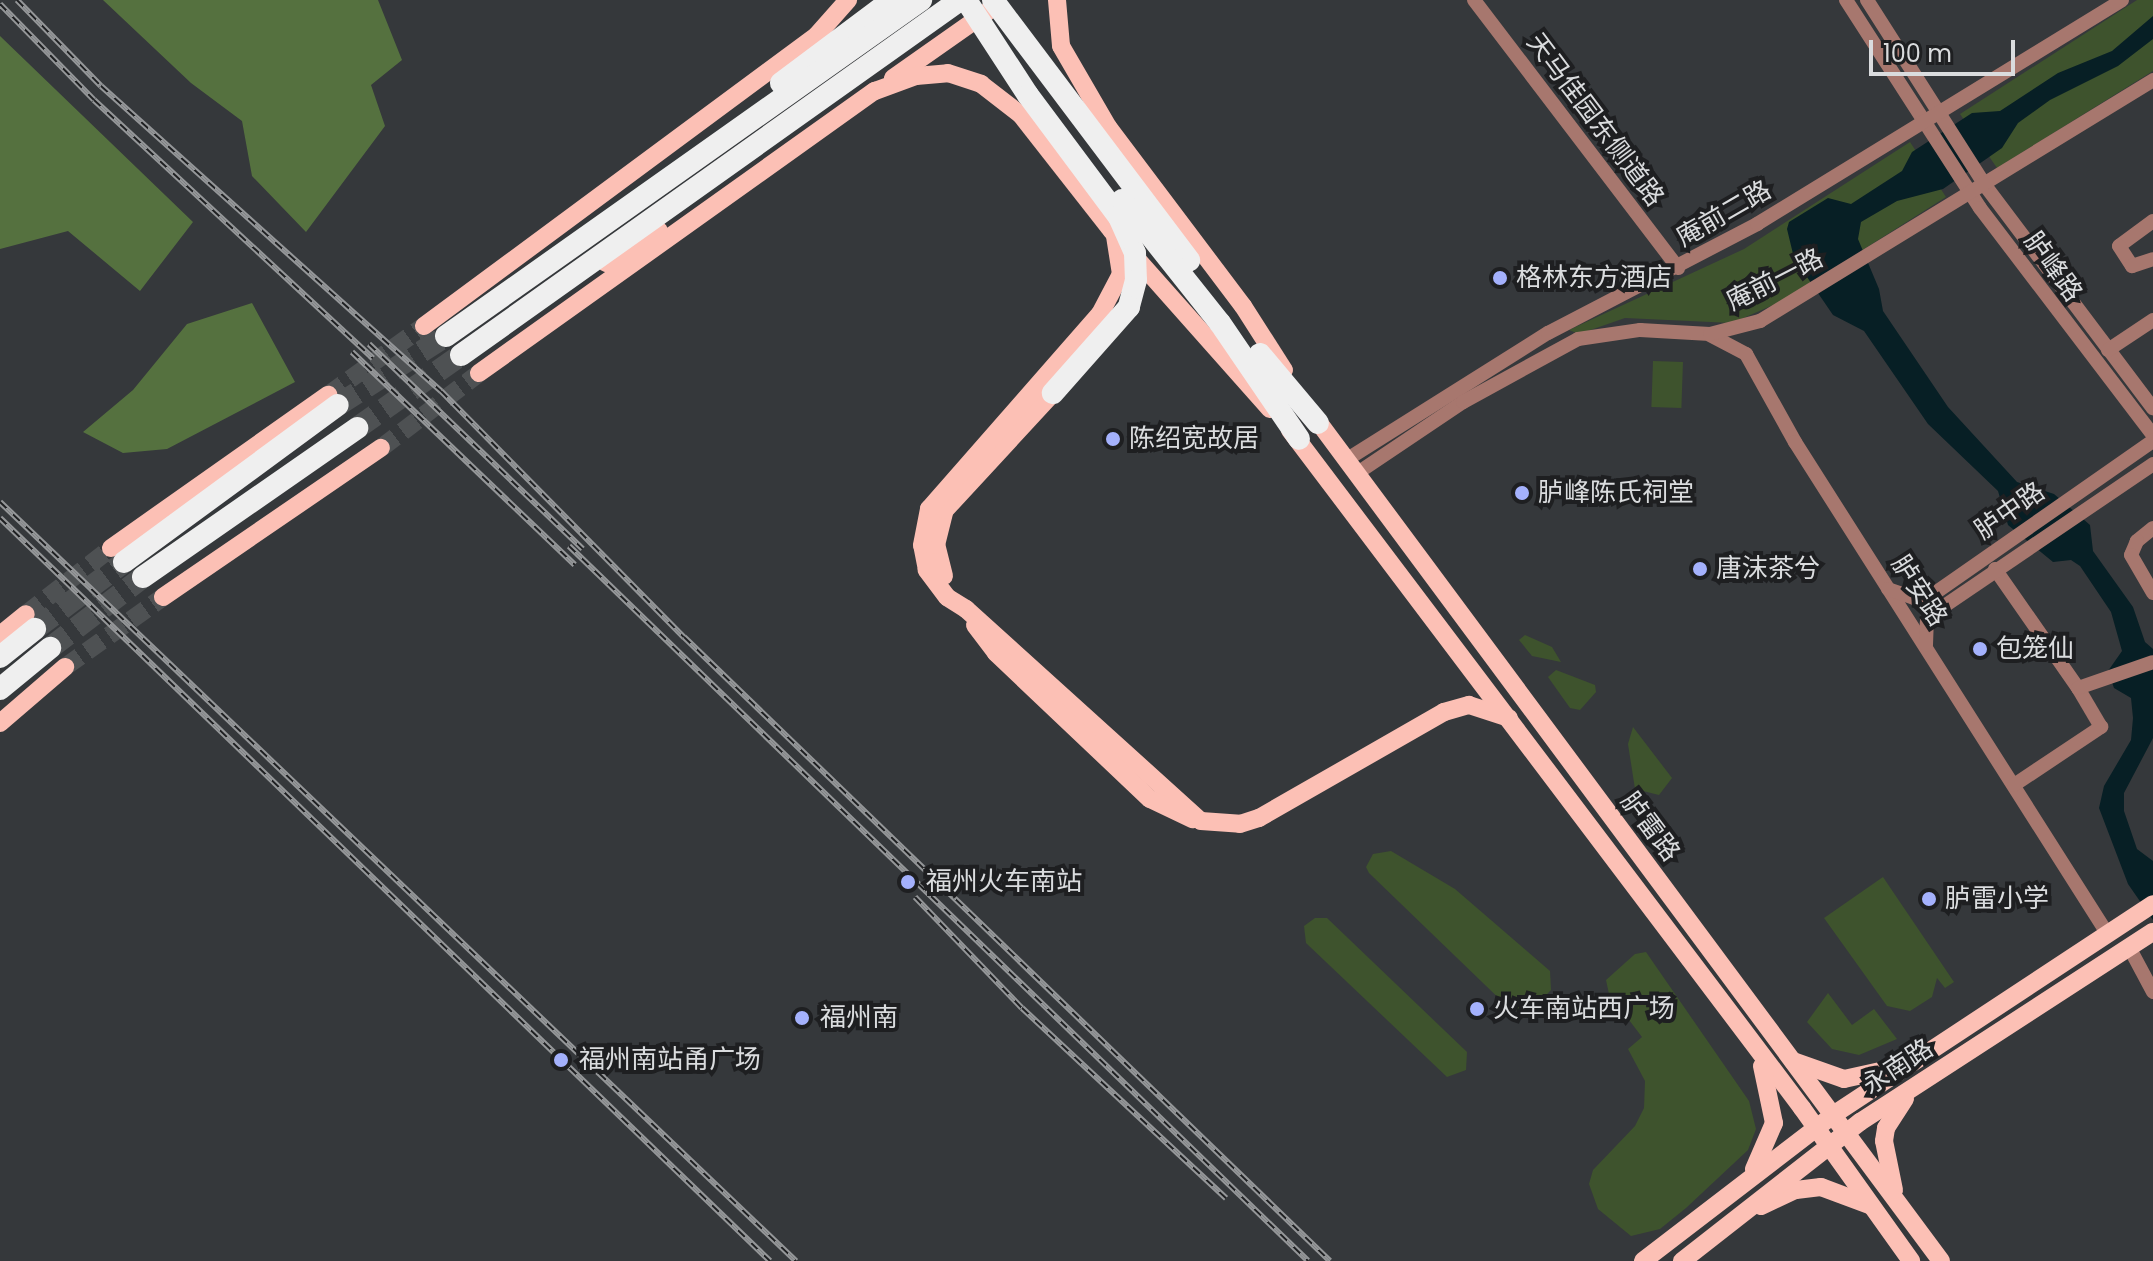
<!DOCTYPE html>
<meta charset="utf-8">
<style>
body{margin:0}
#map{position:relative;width:2153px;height:1261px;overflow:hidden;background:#35383b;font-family:Poppins,"Noto Sans SC",sans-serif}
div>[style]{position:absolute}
.green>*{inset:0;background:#3e532d;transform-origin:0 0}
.forest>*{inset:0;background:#55713f}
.water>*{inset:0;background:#071f25}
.major-tunnel>*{height:18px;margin-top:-9px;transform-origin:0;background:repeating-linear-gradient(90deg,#4e5153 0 18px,transparent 0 27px)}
.highway-tunnel>*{height:22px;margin-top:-11px;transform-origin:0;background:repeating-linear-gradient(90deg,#4e5153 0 22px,transparent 0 33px)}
.minor>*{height:14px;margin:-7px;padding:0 7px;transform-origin:7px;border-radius:7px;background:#a7776e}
.major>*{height:18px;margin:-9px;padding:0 9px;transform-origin:9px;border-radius:9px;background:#fcc0b5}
.highway>*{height:22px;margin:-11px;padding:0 11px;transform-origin:11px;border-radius:11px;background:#efefef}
.rail>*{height:6px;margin-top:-3px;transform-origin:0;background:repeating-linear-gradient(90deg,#1e1f21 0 9px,#959799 0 18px);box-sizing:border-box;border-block:2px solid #959799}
.major-bridge>*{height:18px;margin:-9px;padding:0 9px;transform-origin:9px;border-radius:9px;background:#fcc0b5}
.highway-bridge>*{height:22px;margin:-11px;padding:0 11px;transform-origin:11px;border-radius:11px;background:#efefef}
.dots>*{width:22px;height:22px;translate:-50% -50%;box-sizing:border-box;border:4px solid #1e1f21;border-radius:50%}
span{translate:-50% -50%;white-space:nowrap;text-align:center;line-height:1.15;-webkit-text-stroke:8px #1e1f21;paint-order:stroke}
.street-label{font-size:26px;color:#dadcde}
.poi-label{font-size:26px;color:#dadcde}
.left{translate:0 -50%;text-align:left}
.scale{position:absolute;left:1869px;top:40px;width:146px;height:36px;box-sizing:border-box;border:4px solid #dadcde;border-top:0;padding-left:10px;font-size:24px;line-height:28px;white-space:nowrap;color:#dadcde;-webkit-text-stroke:6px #1e1f21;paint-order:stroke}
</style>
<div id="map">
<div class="green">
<i style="clip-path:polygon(2137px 0,2153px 0,2153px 71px,1997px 168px,1960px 114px)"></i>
<i style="clip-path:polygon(1910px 142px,1946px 197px,1782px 301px,1732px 323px,1625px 318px,1579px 334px,1569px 330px,1744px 249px)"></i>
<i style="left:1653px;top:361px;width:30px;height:46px;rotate:2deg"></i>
<i style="clip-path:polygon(1525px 635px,1552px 647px,1561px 662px,1532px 656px,1519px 640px)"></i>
<i style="clip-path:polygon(1556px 670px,1595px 685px,1596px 692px,1580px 710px,1570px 708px,1548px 677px)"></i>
<i style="clip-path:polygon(1633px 727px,1672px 778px,1659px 795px,1635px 789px,1628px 744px)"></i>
<i style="clip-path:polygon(1391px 851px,1455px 889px,1550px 971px,1551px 990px,1530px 1012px,1511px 1010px,1369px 873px,1366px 867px,1373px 854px)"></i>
<i style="clip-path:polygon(1883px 877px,1954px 982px,1945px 988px,1937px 978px,1932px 997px,1910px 1011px,1887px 1006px,1824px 918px)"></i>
<i style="clip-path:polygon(1315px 918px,1327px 918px,1467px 1052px,1466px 1070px,1447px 1077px,1306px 943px,1304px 926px)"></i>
<i style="clip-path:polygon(1646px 952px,1749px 1101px,1756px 1129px,1748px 1150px,1686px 1208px,1660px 1229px,1631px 1236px,1598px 1209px,1589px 1184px,1593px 1170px,1635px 1126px,1644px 1108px,1645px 1081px,1628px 1049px,1642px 1037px,1609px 994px,1606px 980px,1635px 954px)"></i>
<i style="clip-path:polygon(1828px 993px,1852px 1025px,1874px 1009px,1897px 1039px,1859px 1055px,1832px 1049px,1807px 1022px)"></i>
</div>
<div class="forest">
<i style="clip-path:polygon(103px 0,378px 0,402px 60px,371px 85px,385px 126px,306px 232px,252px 176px,242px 121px,191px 83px)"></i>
<i style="clip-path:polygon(0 36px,193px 222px,140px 291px,68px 231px,0 249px)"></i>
<i style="clip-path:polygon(252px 303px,295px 382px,167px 449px,123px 453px,83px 432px,133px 390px,187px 324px)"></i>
</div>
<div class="water">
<i style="clip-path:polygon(2153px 16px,2153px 39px,2118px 66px,2050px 100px,2018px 123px,2002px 148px,1943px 189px,1897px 201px,1861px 222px,1858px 239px,1879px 289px,1883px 311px,1948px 407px,2017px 482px,2054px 494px,2090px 525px,2093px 551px,2133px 607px,2145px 642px,2153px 649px,2153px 738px,2124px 793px,2124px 811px,2137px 849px,2153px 861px,2153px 920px,2128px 884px,2099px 808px,2104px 786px,2131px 740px,2133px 718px,2131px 698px,2114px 688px,2108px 671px,2122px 651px,2111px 612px,2080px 566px,2071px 560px,2053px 562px,2008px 525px,1998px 491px,1928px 424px,1864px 331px,1833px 315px,1794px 258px,1787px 229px,1789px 222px,1828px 198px,1851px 204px,1902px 171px,1912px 152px,1972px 113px,2000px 111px,2058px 73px,2112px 51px)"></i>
</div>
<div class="major-tunnel">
<i style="left:328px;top:395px;width:118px;rotate:-35.7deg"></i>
<i style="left:381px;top:448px;width:123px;rotate:-37.4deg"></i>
<i style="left:26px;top:614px;width:108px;rotate:-37.8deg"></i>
<i style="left:65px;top:667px;width:120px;rotate:-35.5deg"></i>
</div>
<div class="highway-tunnel">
<i style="left:338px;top:405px;width:128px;rotate:-32.6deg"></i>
<i style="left:357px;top:428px;width:127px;rotate:-35.1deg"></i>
<i style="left:35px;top:629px;width:111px;rotate:-37deg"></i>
<i style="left:50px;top:648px;width:117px;rotate:-37.4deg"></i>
</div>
<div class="minor">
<i style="left:1474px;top:0;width:337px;rotate:52.7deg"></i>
<i style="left:1846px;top:0;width:247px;rotate:57.2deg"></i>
<i style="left:1980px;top:208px;width:285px;rotate:52.7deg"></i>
<i style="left:1867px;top:0;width:218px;rotate:57.5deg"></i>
<i style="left:1984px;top:184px;width:281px;rotate:53deg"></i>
<i style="left:2153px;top:221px;width:42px;rotate:143.7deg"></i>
<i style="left:2119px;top:246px;width:24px;rotate:57deg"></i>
<i style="left:2132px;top:266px;width:22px;rotate:-18deg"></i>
<i style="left:1710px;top:335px;width:41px;rotate:27.8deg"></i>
<i style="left:1746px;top:354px;width:101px;rotate:60.9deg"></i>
<i style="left:1795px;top:442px;width:582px;rotate:57.57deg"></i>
<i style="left:2108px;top:350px;width:54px;rotate:-33.7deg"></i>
<i style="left:1346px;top:460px;width:239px;rotate:-32.2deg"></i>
<i style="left:1548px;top:333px;width:236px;rotate:-27.5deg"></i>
<i style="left:1757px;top:224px;width:428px;rotate:-31.5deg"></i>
<i style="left:1356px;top:474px;width:129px;rotate:-33.9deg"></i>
<i style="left:1463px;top:402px;width:131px;rotate:-28.7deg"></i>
<i style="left:1578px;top:339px;width:63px;rotate:-8.3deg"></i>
<i style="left:1640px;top:330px;width:70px;rotate:3.3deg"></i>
<i style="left:1710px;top:334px;width:52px;rotate:-14.6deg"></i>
<i style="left:1760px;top:321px;width:461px;rotate:-31.5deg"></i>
<i style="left:2153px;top:528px;width:21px;rotate:141deg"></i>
<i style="left:2137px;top:541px;width:15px;rotate:113deg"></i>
<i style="left:2131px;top:555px;width:44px;rotate:59.9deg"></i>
<i style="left:1995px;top:569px;width:145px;rotate:55.1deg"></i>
<i style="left:1888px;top:589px;width:28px;rotate:19deg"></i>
<i style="left:1914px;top:598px;width:22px;rotate:-13deg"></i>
<i style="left:1935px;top:593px;width:266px;rotate:-34.9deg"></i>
<i style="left:1926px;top:645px;width:23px;rotate:-88deg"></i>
<i style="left:1927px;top:622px;width:11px;rotate:-52deg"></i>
<i style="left:1934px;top:613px;width:265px;rotate:-34.2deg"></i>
<i style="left:2014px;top:785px;width:105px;rotate:-33.7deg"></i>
<i style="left:2101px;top:727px;width:45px;rotate:-120.5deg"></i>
<i style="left:2078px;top:688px;width:79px;rotate:-19.1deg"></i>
<i style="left:2129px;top:947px;width:51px;rotate:61.9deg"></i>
</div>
<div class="major">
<i style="left:1057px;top:0;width:46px;rotate:85deg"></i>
<i style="left:1061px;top:46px;width:94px;rotate:59.9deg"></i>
<i style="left:1108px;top:127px;width:224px;rotate:53deg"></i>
<i style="left:1243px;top:306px;width:76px;rotate:57.4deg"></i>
<i style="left:893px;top:78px;width:115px;rotate:-35.1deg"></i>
<i style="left:606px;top:263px;width:62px;rotate:-31.9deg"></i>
<i style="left:424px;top:326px;width:489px;rotate:-36.5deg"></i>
<i style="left:817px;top:35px;width:47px;rotate:-48.5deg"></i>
<i style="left:479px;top:373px;width:486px;rotate:-35.5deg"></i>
<i style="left:875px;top:91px;width:44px;rotate:-20.1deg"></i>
<i style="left:916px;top:76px;width:32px;rotate:-5deg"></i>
<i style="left:948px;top:73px;width:35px;rotate:18deg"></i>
<i style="left:981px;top:84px;width:51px;rotate:37.8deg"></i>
<i style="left:1021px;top:115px;width:147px;rotate:51.9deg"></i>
<i style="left:1112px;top:231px;width:238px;rotate:48.4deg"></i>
<i style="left:1311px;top:412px;width:1057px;rotate:53.42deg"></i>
<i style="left:1290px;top:430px;width:850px;rotate:52.94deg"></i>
<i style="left:1802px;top:1108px;width:188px;rotate:54.5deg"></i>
<i style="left:111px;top:548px;width:266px;rotate:-35.2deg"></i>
<i style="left:944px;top:576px;width:32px;rotate:-104deg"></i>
<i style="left:936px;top:545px;width:36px;rotate:-76deg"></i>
<i style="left:945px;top:510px;width:159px;rotate:-47.3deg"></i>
<i style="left:163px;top:597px;width:264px;rotate:-34.4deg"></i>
<i style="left:966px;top:609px;width:22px;rotate:-148deg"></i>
<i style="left:947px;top:597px;width:34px;rotate:-127deg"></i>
<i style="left:927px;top:570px;width:25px;rotate:-101deg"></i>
<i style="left:922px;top:545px;width:37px;rotate:-79deg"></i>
<i style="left:929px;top:509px;width:259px;rotate:-48.8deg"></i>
<i style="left:1100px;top:314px;width:45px;rotate:-62.3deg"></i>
<i style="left:1121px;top:274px;width:37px;rotate:-99deg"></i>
<i style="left:0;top:635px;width:33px;rotate:-39deg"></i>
<i style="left:1444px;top:712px;width:26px;rotate:-16deg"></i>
<i style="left:1469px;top:705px;width:42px;rotate:18deg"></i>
<i style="left:0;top:723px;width:86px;rotate:-40.7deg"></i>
<i style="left:1793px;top:1061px;width:54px;rotate:19.4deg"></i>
<i style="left:1844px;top:1079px;width:51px;rotate:-12.4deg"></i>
<i style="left:1754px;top:1169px;width:50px;rotate:-66.5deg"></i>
<i style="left:1774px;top:1123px;width:58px;rotate:-101.9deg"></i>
<i style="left:1894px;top:1190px;width:50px;rotate:-101.5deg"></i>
<i style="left:1884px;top:1141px;width:13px;rotate:-81deg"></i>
<i style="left:1886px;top:1128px;width:35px;rotate:-57deg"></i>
<i style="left:1761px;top:1206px;width:38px;rotate:-25deg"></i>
<i style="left:1796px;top:1190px;width:25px;rotate:-7deg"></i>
<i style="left:1821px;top:1187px;width:51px;rotate:20.6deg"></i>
<i style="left:1643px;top:1261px;width:240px;rotate:-37.5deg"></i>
<i style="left:1833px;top:1115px;width:383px;rotate:-33.4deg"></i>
<i style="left:1682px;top:1261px;width:226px;rotate:-38deg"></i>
<i style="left:1860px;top:1122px;width:349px;rotate:-33deg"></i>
</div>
<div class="highway">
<i style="left:781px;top:83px;width:139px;rotate:-36.8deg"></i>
<i style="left:1220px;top:323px;width:140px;rotate:55.7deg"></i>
<i style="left:446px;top:336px;width:582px;rotate:-35.27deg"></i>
<i style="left:1260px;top:354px;width:90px;rotate:50deg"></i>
<i style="left:461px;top:355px;width:612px;rotate:-35.43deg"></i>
<i style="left:124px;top:562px;width:265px;rotate:-36.3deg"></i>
<i style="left:143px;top:577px;width:261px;rotate:-34.8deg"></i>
<i style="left:0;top:657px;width:45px;rotate:-38.7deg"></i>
<i style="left:0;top:689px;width:65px;rotate:-39.4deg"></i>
</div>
<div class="rail">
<i style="left:17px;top:0;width:120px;rotate:45.7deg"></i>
<i style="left:101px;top:86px;width:457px;rotate:41.9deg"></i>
<i style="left:441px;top:391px;width:346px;rotate:45.4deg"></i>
<i style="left:684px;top:637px;width:898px;rotate:44.01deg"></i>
<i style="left:0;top:4px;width:134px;rotate:45.6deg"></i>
<i style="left:94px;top:100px;width:380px;rotate:42.8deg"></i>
<i style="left:369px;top:344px;width:296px;rotate:43.8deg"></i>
<i style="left:352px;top:352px;width:308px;rotate:43.7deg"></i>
<i style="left:0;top:502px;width:1100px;rotate:43.64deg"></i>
<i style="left:0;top:518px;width:1070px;rotate:43.98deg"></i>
<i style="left:569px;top:546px;width:1028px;rotate:44.05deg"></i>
<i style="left:915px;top:897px;width:154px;rotate:46.1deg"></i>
<i style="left:1022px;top:1008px;width:279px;rotate:43deg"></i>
</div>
<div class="major-bridge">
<i style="left:966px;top:609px;width:316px;rotate:42.1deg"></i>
<i style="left:1201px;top:821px;width:39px;rotate:4deg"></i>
<i style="left:1240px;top:824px;width:20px;rotate:-18deg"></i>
<i style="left:1259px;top:818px;width:213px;rotate:-29.8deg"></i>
<i style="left:975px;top:625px;width:35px;rotate:53deg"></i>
<i style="left:996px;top:653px;width:212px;rotate:43.5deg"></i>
<i style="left:1150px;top:799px;width:47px;rotate:25.5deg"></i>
</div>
<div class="highway-bridge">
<i style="left:966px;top:0;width:113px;rotate:56.9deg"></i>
<i style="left:1028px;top:95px;width:152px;rotate:53.3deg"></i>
<i style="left:1119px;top:217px;width:39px;rotate:66deg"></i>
<i style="left:1135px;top:253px;width:27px;rotate:88deg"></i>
<i style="left:1136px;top:280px;width:28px;rotate:105deg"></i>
<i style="left:1129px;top:307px;width:115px;rotate:131.5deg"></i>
<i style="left:993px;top:0;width:326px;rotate:53deg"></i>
<i style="left:1122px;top:200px;width:157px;rotate:51.5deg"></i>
</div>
<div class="dots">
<i style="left:1500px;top:278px;background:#a4b1fc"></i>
<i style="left:1113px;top:439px;background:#a4b1fc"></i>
<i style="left:1522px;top:493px;background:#a4b1fc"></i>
<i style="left:1700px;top:569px;background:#a4b1fc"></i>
<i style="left:1980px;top:649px;background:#a4b1fc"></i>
<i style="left:908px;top:882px;background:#a4b1fc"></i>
<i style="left:1929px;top:899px;background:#a4b1fc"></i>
<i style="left:1477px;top:1009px;background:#a4b1fc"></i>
<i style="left:802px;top:1018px;background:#a4b1fc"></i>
<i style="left:561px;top:1060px;background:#a4b1fc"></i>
</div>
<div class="street-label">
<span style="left:1595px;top:120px;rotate:53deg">天马佳园东侧道路</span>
<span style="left:1724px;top:214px;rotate:-30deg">庵前二路</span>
<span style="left:2053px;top:267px;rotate:54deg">胪峰路</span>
<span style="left:1775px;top:280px;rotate:-27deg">庵前一路</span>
<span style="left:2010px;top:511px;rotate:-35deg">胪中路</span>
<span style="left:1919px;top:591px;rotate:57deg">胪安路</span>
<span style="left:1650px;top:827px;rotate:53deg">胪雷路</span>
<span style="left:1898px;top:1067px;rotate:-33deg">永南路</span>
</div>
<div class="poi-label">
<span class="left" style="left:1516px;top:278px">格林东方酒店</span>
<span class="left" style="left:1129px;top:439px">陈绍宽故居</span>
<span class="left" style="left:1538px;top:493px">胪峰陈氏祠堂</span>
<span class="left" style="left:1716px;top:569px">唐沫茶兮</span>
<span class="left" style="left:1996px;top:649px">包笼仙</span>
<span class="left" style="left:926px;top:882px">福州火车南站</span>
<span class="left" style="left:1945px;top:899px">胪雷小学</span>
<span class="left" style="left:1493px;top:1009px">火车南站西广场</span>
<span class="left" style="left:820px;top:1018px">福州南</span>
<span class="left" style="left:579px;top:1060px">福州南站甬广场</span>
</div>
<div class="scale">100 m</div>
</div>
